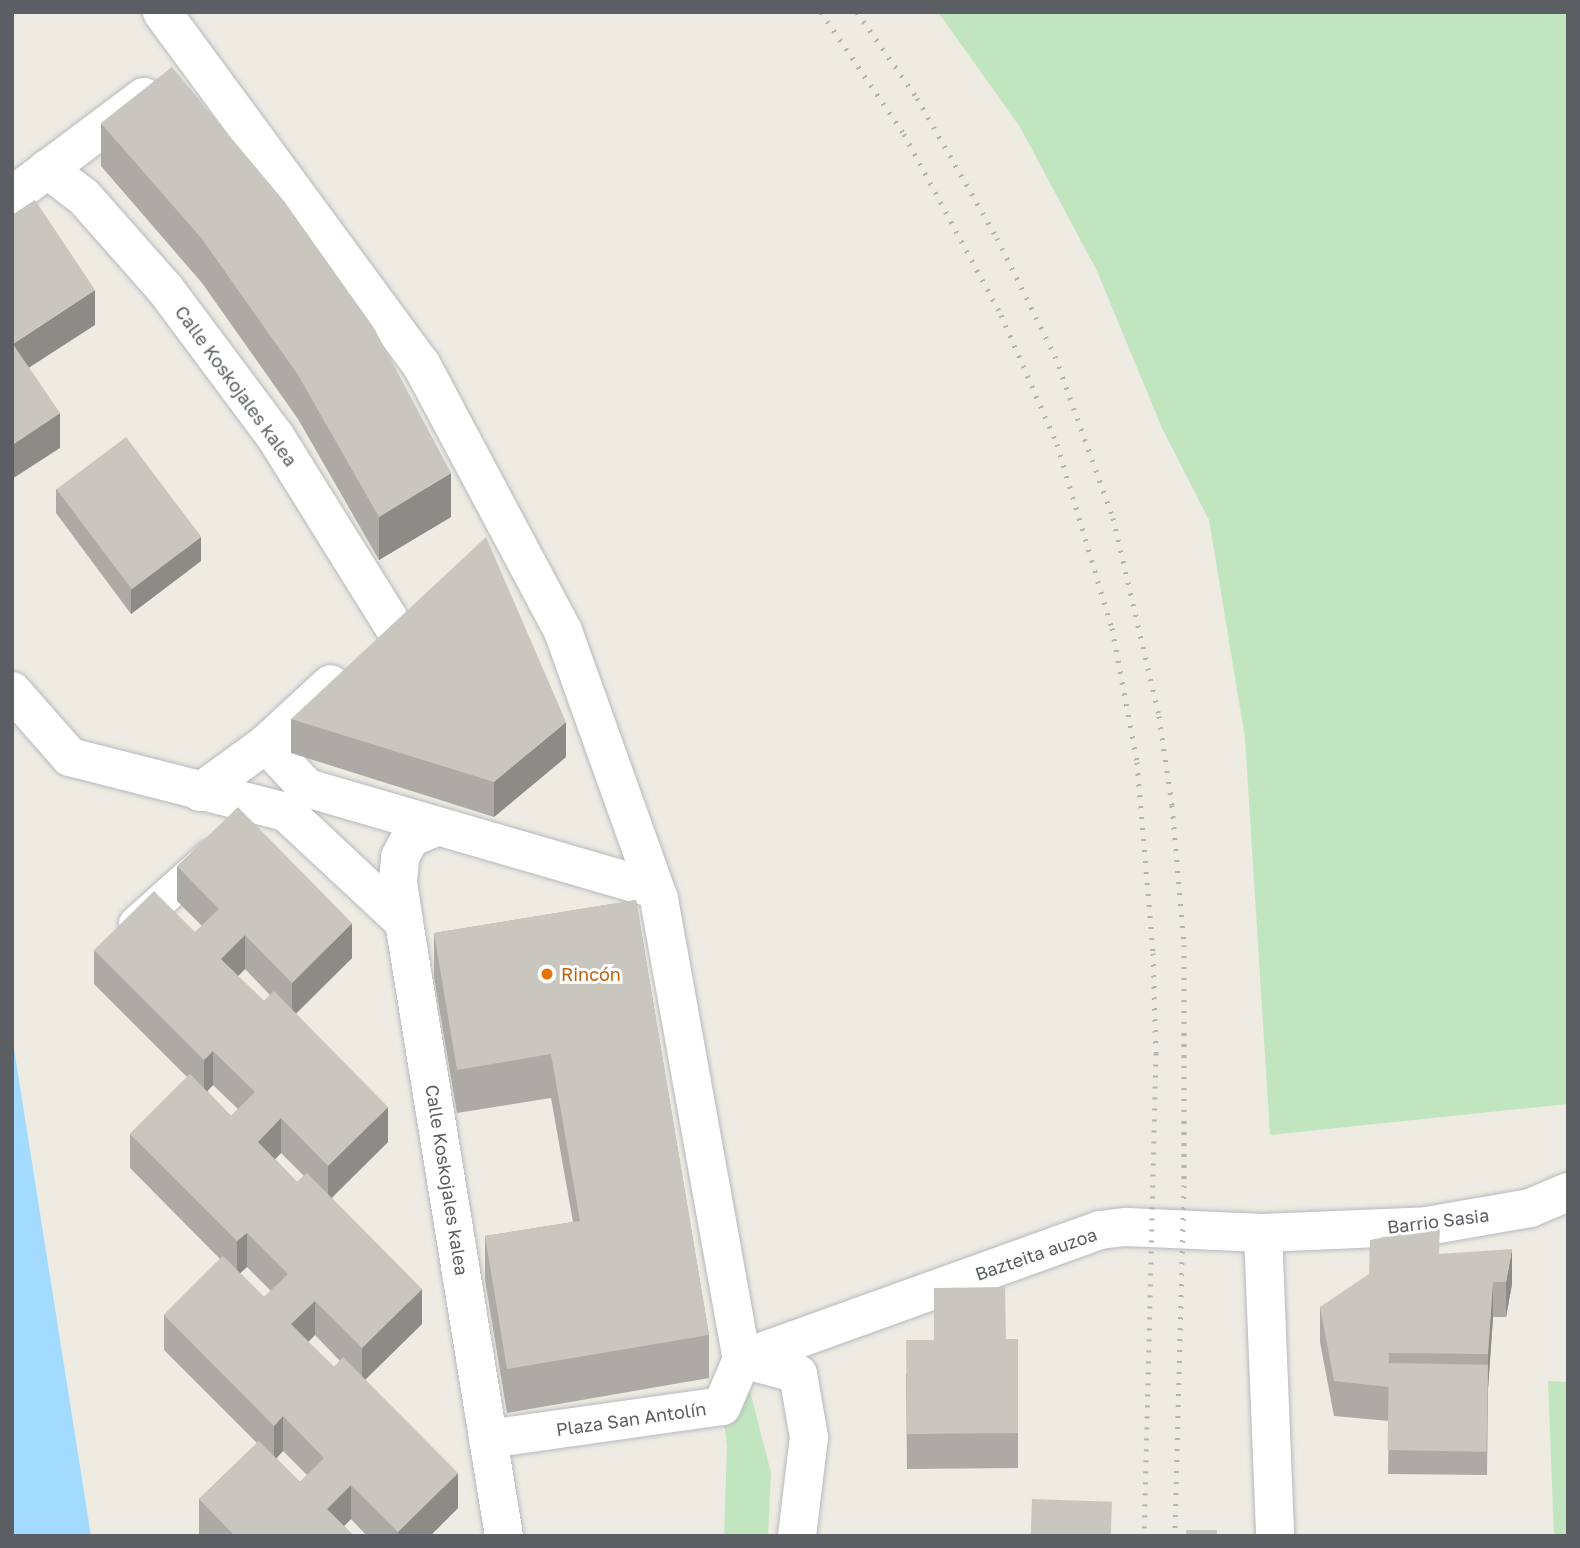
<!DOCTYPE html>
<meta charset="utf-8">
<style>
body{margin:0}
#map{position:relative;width:1580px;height:1548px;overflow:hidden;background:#eeebe3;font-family:"Golos Text",sans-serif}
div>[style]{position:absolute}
.green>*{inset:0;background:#c1e6bf}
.water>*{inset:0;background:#a2dbff}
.roads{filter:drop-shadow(0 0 2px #b6b9bd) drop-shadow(0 0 2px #b6b9bd)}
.service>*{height:33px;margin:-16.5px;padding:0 16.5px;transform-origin:16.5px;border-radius:16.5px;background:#fff}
.minor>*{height:38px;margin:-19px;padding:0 19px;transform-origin:19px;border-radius:19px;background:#fff}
.rail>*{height:5px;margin-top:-2.5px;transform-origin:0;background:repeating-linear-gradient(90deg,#b2b3b4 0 2px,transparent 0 11px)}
.wall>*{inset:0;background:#adaaa5}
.shaded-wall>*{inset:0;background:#8d8b86}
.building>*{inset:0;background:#c9c6c0;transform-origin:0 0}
.dots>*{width:19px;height:19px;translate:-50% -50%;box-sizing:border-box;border:4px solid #fff;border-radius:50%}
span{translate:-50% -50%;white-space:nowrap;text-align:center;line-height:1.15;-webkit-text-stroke:6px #fff;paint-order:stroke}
.street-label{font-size:18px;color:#5b5f64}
.food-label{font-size:18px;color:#c56008}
.left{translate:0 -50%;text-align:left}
.frame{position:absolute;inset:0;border:14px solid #5b5f64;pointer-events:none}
</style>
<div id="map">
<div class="green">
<i style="clip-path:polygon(938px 12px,1568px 12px,1568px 1104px,1270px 1135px,1245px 738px,1209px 520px,1162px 428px,1097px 271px,1020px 127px)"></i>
<i style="clip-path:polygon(742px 1359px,771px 1473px,768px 1536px,724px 1536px,727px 1445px,722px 1406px)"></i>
<i style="clip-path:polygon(1548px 1381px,1568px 1382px,1568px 1536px,1554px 1536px)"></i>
</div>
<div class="water">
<i style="clip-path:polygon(12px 1036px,91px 1536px,12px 1536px)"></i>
</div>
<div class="roads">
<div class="service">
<i style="left:135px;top:923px;width:101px;rotate:-41.8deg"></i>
</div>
<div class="minor">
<i style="left:162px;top:12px;width:437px;rotate:53.7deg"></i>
<i style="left:421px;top:364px;width:302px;rotate:62deg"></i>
<i style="left:563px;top:631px;width:285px;rotate:70.3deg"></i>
<i style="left:659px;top:899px;width:467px;rotate:79.8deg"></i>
<i style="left:47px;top:169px;width:46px;rotate:37.1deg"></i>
<i style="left:84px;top:197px;width:124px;rotate:48.6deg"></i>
<i style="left:166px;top:290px;width:182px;rotate:53.3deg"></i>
<i style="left:275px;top:436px;width:225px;rotate:58.1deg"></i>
<i style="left:12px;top:196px;width:165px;rotate:-36.9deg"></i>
<i style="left:12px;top:691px;width:88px;rotate:48.7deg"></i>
<i style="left:70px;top:757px;width:223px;rotate:14.3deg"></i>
<i style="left:286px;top:812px;width:161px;rotate:43deg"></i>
<i style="left:404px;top:922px;width:622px;rotate:80.75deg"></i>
<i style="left:266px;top:744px;width:60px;rotate:47deg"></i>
<i style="left:307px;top:788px;width:362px;rotate:16.2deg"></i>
<i style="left:200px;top:792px;width:82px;rotate:-36deg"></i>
<i style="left:266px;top:744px;width:88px;rotate:-42.7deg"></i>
<i style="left:404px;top:922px;width:40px;rotate:-98.5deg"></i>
<i style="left:398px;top:882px;width:25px;rotate:-85deg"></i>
<i style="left:400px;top:857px;width:21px;rotate:-62deg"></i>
<i style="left:410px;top:838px;width:30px;rotate:-23deg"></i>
<i style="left:1263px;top:1233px;width:303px;rotate:87.7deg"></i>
<i style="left:742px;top:1359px;width:381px;rotate:-19.8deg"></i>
<i style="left:1100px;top:1230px;width:26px;rotate:-7deg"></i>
<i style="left:1126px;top:1227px;width:137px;rotate:2.5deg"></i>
<i style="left:1263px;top:1233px;width:164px;rotate:-2.4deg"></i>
<i style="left:1427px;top:1226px;width:105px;rotate:-9.9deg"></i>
<i style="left:1530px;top:1208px;width:41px;rotate:-22.8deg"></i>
<i style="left:742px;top:1359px;width:58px;rotate:15deg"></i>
<i style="left:798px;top:1374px;width:64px;rotate:80.1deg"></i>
<i style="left:809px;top:1437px;width:100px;rotate:96.9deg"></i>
<i style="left:488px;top:1439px;width:236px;rotate:-8deg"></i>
<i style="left:722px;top:1406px;width:51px;rotate:-66.9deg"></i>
</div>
</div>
<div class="rail">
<i style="left:821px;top:12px;width:148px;rotate:55.8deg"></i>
<i style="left:904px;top:134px;width:205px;rotate:61.8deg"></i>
<i style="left:1001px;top:315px;width:141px;rotate:66.5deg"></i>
<i style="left:1057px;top:444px;width:192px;rotate:73.4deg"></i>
<i style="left:1112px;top:628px;width:136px;rotate:79.4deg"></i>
<i style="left:1137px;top:762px;width:192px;rotate:85.2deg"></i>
<i style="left:1153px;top:953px;width:100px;rotate:88.3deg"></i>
<i style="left:1156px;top:1053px;width:483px;rotate:91.4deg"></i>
<i style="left:857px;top:12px;width:105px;rotate:55.1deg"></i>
<i style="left:917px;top:98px;width:161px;rotate:60.3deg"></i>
<i style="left:997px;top:238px;width:131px;rotate:63.8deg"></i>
<i style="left:1055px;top:356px;width:172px;rotate:70.3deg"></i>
<i style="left:1113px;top:518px;width:203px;rotate:76.9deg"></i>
<i style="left:1159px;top:716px;width:90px;rotate:81.7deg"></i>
<i style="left:1172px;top:805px;width:141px;rotate:85.1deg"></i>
<i style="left:1184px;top:945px;width:240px;rotate:90deg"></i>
<i style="left:1184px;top:1185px;width:351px;rotate:91.5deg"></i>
</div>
<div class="wall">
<i style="clip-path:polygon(101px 123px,451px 517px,379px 560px,298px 419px,202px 283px,101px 166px)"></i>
<i style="clip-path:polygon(56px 489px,201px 561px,131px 614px,56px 513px)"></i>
<i style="clip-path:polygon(291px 719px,566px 757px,494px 817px,291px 753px)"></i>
<i style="clip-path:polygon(evenodd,177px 866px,352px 958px,296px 1014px,388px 1142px,332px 1198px,422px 1324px,365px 1379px,458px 1508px,430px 1536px,367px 1536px,351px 1519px,344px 1526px,354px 1536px,201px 1536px,199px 1534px,199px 1499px,257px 1443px,164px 1350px,164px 1315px,220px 1259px,130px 1168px,130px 1134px,187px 1077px,94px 984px,94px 950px,195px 932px,202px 926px,177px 901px,177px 866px,245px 969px,270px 995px,264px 1001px,238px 976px,245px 969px,177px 866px,213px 1085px,238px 1109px,231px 1116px,207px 1091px,213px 1085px,177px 866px,281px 1153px,304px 1176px,297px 1182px,275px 1159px,281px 1153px,177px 866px,247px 1267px,271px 1291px,264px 1297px,240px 1273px,247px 1267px,177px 866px,315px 1335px,340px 1361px,334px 1367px,308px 1342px,315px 1335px,177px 866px,283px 1451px,307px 1475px,300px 1482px,276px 1458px,283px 1451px)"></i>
<i style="clip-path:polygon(636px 900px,709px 1335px,709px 1378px,507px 1413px,485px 1280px,485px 1236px,573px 1222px,551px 1098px,457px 1113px,434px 977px,434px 933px)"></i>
<i style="clip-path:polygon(1440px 1254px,1512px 1284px,1506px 1317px,1493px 1317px,1488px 1389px,1487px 1475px,1388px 1474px,1389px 1421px,1334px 1416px,1320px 1342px,1320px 1307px)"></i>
<i style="clip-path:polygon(1006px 1339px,1018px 1339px,1018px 1468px,907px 1469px,906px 1374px)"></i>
</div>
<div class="shaded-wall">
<i style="clip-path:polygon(95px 290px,95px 325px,13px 378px,13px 344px)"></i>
<i style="clip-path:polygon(60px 413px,60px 448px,12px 479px,12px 445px)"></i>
<i style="clip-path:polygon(451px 473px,451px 517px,379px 560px,379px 517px)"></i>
<i style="clip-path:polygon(201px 537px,201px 561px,131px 614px,131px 590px)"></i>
<i style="clip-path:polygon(566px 722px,566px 757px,494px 817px,494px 782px)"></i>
<i style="clip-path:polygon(352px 923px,352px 958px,292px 1017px,292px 983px)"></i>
<i style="clip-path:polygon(245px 935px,245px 969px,221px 993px,221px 959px)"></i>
<i style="clip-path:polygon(213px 1051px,213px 1085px,204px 1095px,204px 1060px)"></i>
<i style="clip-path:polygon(388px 1107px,388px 1142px,328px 1201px,328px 1166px)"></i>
<i style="clip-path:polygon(281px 1118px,281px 1153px,258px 1177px,258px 1142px)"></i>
<i style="clip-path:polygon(247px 1233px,247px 1267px,237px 1276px,237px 1241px)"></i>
<i style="clip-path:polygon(1512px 1249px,1512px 1284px,1506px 1317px,1506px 1282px)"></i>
<i style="clip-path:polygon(1493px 1282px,1493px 1317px,1488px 1389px,1487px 1475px,1488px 1354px)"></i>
<i style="clip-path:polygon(422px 1289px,422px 1324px,362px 1383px,362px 1348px)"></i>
<i style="clip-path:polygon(315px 1301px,315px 1335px,291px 1359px,291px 1324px)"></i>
<i style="clip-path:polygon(283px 1416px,283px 1451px,274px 1461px,274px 1426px)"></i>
<i style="clip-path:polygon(458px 1473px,458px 1508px,430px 1536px,398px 1536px,398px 1532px)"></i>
<i style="clip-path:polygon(351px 1485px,351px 1519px,334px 1536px,327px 1509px)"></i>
</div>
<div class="building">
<i style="clip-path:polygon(172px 67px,284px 201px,374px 328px,451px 473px,379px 517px,298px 375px,202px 239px,101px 123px)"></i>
<i style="clip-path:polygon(35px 200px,95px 290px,13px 344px,60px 413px,12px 445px,12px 215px)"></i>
<i style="left:126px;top:437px;width:125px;height:87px;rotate:53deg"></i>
<i style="clip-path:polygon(486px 537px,566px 722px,494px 782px,291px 719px)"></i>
<i style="clip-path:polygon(238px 807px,352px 923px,292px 983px,245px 935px,221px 959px,264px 1001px,274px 991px,388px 1107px,328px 1166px,281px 1118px,258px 1142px,297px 1182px,307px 1173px,422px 1289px,362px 1348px,315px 1301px,291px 1324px,334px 1367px,343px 1357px,458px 1473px,398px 1532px,351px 1485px,327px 1509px,354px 1536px,235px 1536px,199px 1499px,259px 1441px,300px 1482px,324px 1458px,283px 1416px,274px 1426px,164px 1315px,223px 1256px,264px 1297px,288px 1274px,247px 1233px,237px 1241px,130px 1134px,190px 1074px,231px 1116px,255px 1092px,213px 1051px,204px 1060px,94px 950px,154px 891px,195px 932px,219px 909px,177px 866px)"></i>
<i style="clip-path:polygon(636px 900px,709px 1335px,507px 1369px,485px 1236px,580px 1221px,551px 1054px,457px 1070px,434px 933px)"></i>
<i style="clip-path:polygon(1440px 1225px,1439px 1254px,1512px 1249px,1506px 1282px,1493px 1282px,1488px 1354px,1389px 1353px,1389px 1387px,1334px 1381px,1320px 1307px,1369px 1274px,1370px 1240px)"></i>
<i style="clip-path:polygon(1005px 1287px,1006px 1339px,1018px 1339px,1018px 1433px,907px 1434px,906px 1340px,934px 1340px,934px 1288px)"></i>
<i style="left:1389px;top:1363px;width:99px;height:87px;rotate:1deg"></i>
<i style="left:1032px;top:1499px;width:80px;height:37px;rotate:2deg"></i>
<i style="left:1186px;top:1530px;width:31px;height:6px"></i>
</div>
<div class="dots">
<i style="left:547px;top:974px;background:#e8710a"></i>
</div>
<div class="street-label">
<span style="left:236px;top:386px;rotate:54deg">Calle Koskojales kalea</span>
<span style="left:447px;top:1180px;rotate:81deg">Calle Koskojales kalea</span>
<span style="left:1438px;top:1221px;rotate:-7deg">Barrio Sasia</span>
<span style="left:1036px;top:1254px;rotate:-19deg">Bazteita auzoa</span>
<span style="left:631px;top:1419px;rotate:-8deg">Plaza San Antolín</span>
</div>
<div class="food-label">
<span class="left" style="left:561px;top:974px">Rincón</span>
</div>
<div class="frame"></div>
</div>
